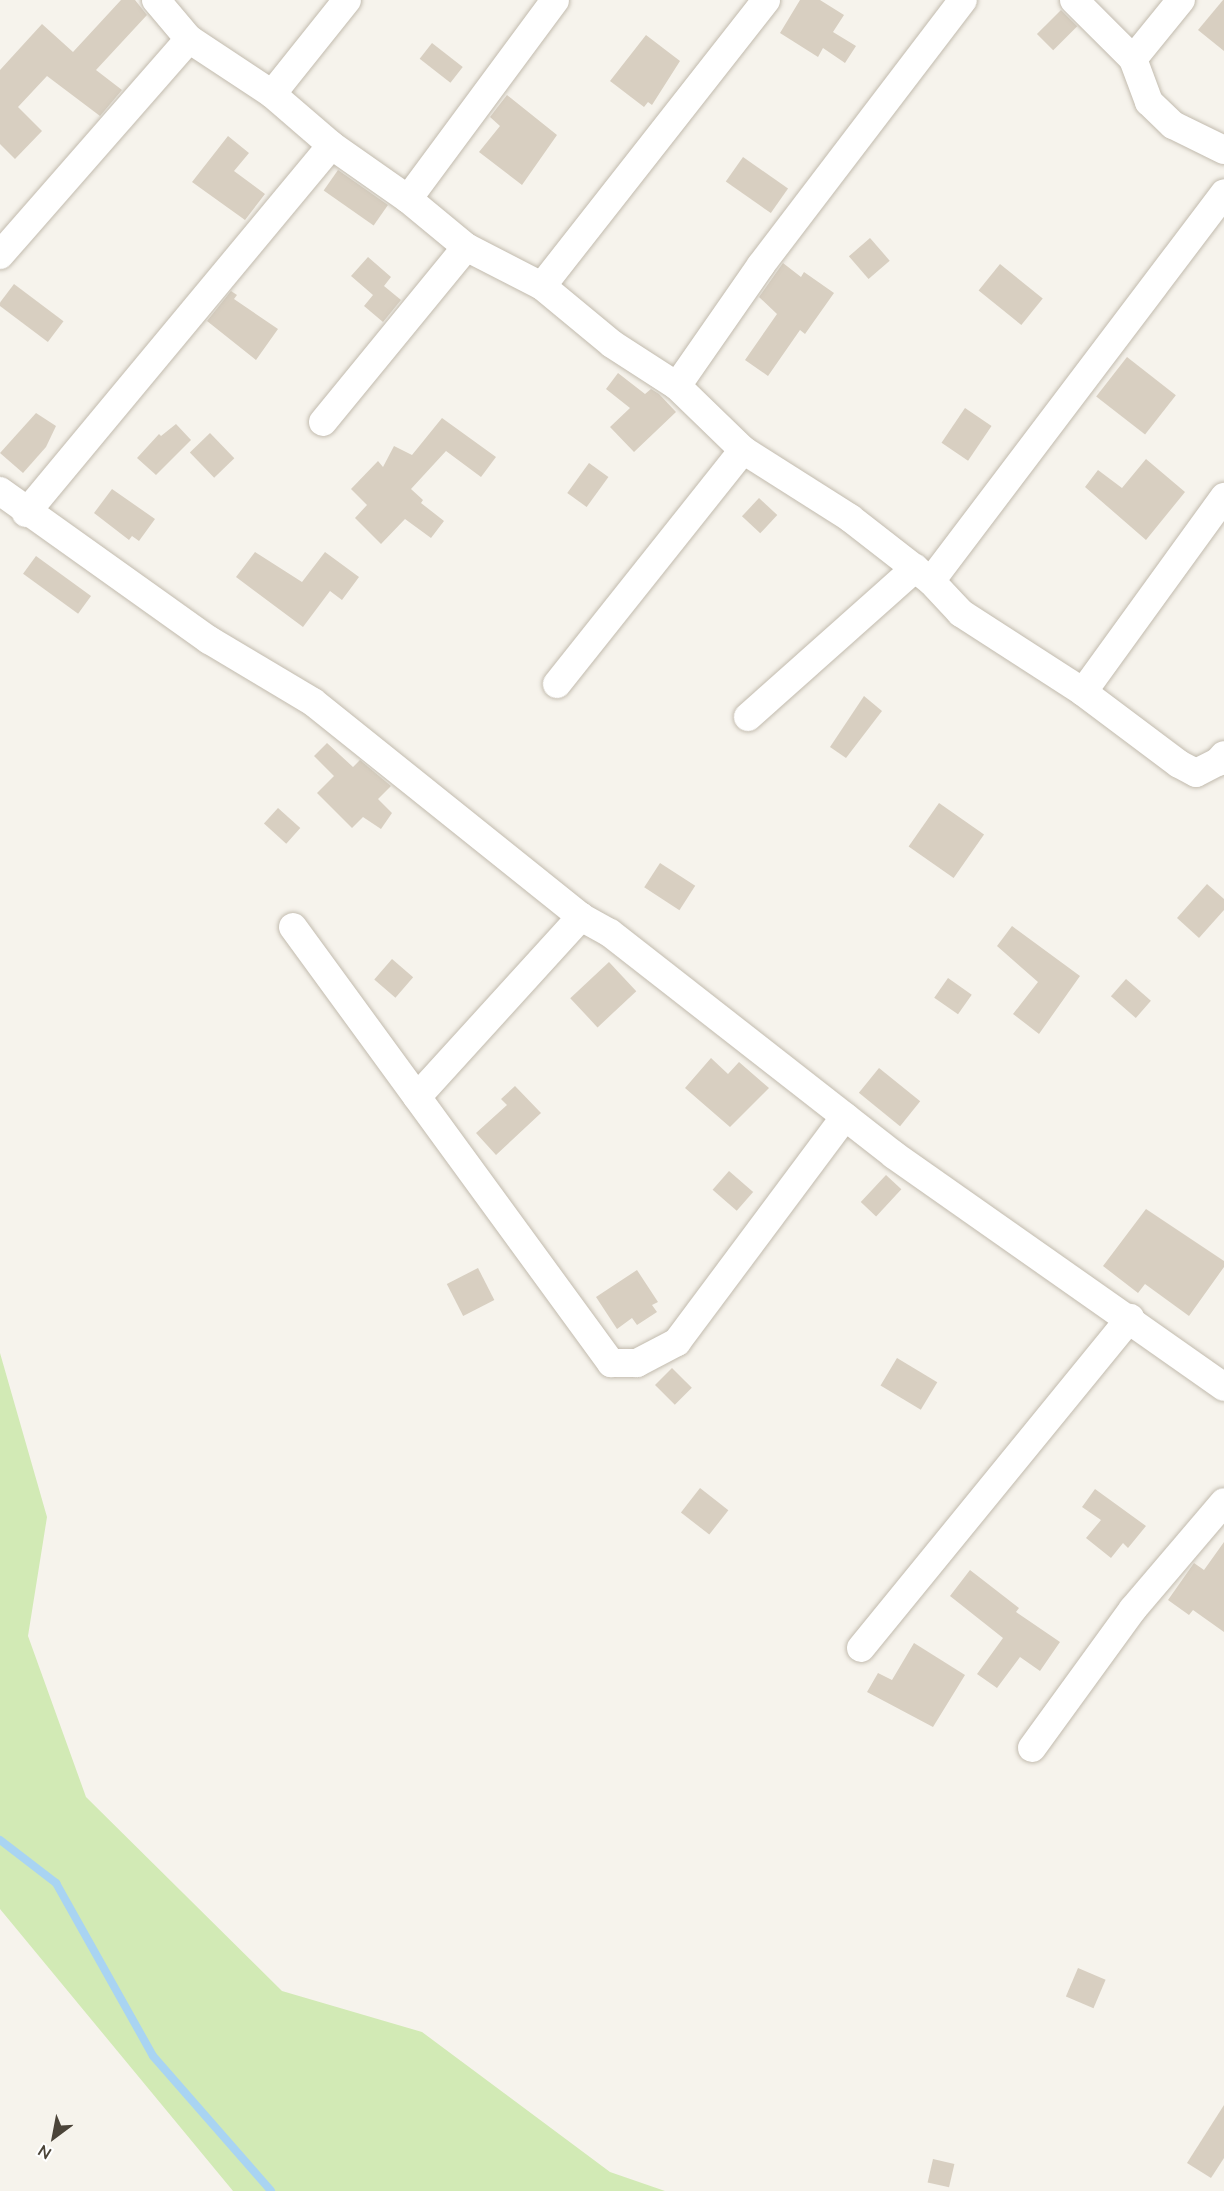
<!DOCTYPE html>
<style>
body{margin:0}
#map{position:relative;width:1224px;height:2191px;overflow:hidden;background:#f6f3ec;font-family:Mulish,sans-serif}
div>[style]{position:absolute}
.green>*{inset:0;background:#d2eab5}
.stream>*{height:8px;margin:-4px;padding:0 4px;transform-origin:4px;border-radius:4px;background:#a9d4f2}
.building>*{inset:0;background:#d8cfc1;transform-origin:0 0}
.roads{filter:drop-shadow(0 0 2px #c2bbae) drop-shadow(0 0 2px #c2bbae)}
.minor>*{height:28px;margin:-14px;padding:0 14px;transform-origin:14px;border-radius:14px;background:#fff}
span{translate:-50% -50%;white-space:nowrap;text-align:center;line-height:1.15;-webkit-text-stroke:4.5px #fff;paint-order:stroke}
.north{position:absolute;left:24px;top:2107px;width:60px;height:60px;-webkit-text-stroke:4px #fff;paint-order:stroke;rotate:212deg;font-size:16px;font-weight:700;line-height:24px;text-align:center;color:#4b4439}
.north::after{content:'';display:block;margin:auto;width:21px;height:27px;background:#4b4439;clip-path:polygon(50% 0,100% 100%,50% 72%,0 100%)}
</style>
<div id="map">
<div class="green">
<i style="clip-path:polygon(0 1353px,47px 1517px,28px 1636px,86px 1797px,282px 1991px,422px 2032px,610px 2172px,665px 2191px,233px 2191px,0 1909px)"></i>
</div>
<div class="stream">
<i style="left:0;top:1840px;width:71px;rotate:37.5deg"></i>
<i style="left:56px;top:1883px;width:198px;rotate:60.7deg"></i>
<i style="left:153px;top:2056px;width:179px;rotate:48.8deg"></i>
</div>
<div class="building">
<i style="clip-path:polygon(121px 0,135px 0,147px 15px,96px 70px,122px 90px,100px 116px,47px 76px,18px 107px,42px 131px,15px 159px,0 144px,0 70px,42px 24px,73px 52px)"></i>
<i style="clip-path:polygon(800px 0,820px 0,844px 15px,833px 32px,856px 46px,845px 63px,823px 48px,818px 57px,780px 33px)"></i>
<i style="clip-path:polygon(1223px 0,1224px 0,1224px 51px,1198px 30px)"></i>
<i style="left:1061px;top:10px;width:23px;height:34px;rotate:45deg"></i>
<i style="clip-path:polygon(646px 35px,680px 61px,652px 105px,648px 102px,644px 107px,610px 81px)"></i>
<i style="left:432px;top:43px;width:39px;height:20px;rotate:38deg"></i>
<i style="clip-path:polygon(507px 95px,557px 135px,522px 185px,479px 152px,500px 126px,490px 117px)"></i>
<i style="clip-path:polygon(228px 136px,249px 153px,234px 171px,265px 194px,245px 220px,192px 182px)"></i>
<i style="left:743px;top:157px;width:55px;height:30px;rotate:35deg"></i>
<i style="left:338px;top:170px;width:61px;height:25px;rotate:35deg"></i>
<i style="left:870px;top:238px;width:30px;height:28px;rotate:49deg"></i>
<i style="clip-path:polygon(368px 257px,391px 277px,384px 286px,401px 300px,383px 322px,364px 306px,373px 295px,351px 276px)"></i>
<i style="clip-path:polygon(783px 263px,801px 277px,804px 272px,834px 293px,805px 334px,800px 330px,768px 376px,745px 360px,777px 314px,759px 297px)"></i>
<i style="left:1000px;top:264px;width:55px;height:34px;rotate:39deg"></i>
<i style="left:14px;top:284px;width:62px;height:26px;rotate:37deg"></i>
<i style="clip-path:polygon(231px 291px,237px 295px,234px 299px,278px 329px,256px 360px,207px 321px)"></i>
<i style="left:1127px;top:357px;width:62px;height:50px;rotate:38deg"></i>
<i style="clip-path:polygon(618px 373px,645px 394px,651px 389px,659px 394px,676px 412px,634px 452px,610px 427px,630px 408px,606px 389px)"></i>
<i style="left:965px;top:408px;width:32px;height:42px;rotate:34deg"></i>
<i style="clip-path:polygon(36px 413px,56px 426px,46px 447px,23px 473px,0 453px)"></i>
<i style="clip-path:polygon(442px 418px,496px 457px,481px 477px,446px 451px,411px 489px,423px 500px,421px 503px,444px 521px,431px 538px,405px 519px,381px 544px,355px 518px,367px 505px,351px 489px,378px 461px,383px 467px,394px 446px,412px 455px)"></i>
<i style="clip-path:polygon(176px 424px,191px 440px,156px 475px,137px 458px,159px 434px,161px 436px)"></i>
<i style="left:210px;top:433px;width:35px;height:28px;rotate:46deg"></i>
<i style="clip-path:polygon(1146px 459px,1185px 492px,1146px 540px,1085px 487px,1098px 470px,1122px 488px)"></i>
<i style="left:589px;top:463px;width:24px;height:37px;rotate:36deg"></i>
<i style="clip-path:polygon(112px 489px,155px 519px,139px 541px,132px 536px,129px 540px,94px 513px)"></i>
<i style="left:759px;top:498px;width:25px;height:25px;rotate:43deg"></i>
<i style="clip-path:polygon(255px 552px,302px 582px,325px 552px,359px 577px,342px 600px,330px 591px,303px 627px,236px 577px)"></i>
<i style="left:36px;top:556px;width:68px;height:22px;rotate:36deg"></i>
<i style="clip-path:polygon(864px 696px,882px 711px,846px 758px,830px 747px)"></i>
<i style="clip-path:polygon(327px 743px,353px 767px,360px 760px,391px 786px,378px 799px,392px 813px,381px 829px,363px 817px,352px 828px,317px 793px,334px 776px,314px 756px)"></i>
<i style="left:939px;top:803px;width:55px;height:53px;rotate:35deg"></i>
<i style="left:278px;top:808px;width:30px;height:21px;rotate:42deg"></i>
<i style="left:660px;top:863px;width:42px;height:29px;rotate:33deg"></i>
<i style="clip-path:polygon(1207px 884px,1224px 899px,1224px 910px,1199px 938px,1177px 918px)"></i>
<i style="clip-path:polygon(1012px 926px,1080px 976px,1039px 1034px,1013px 1014px,1038px 982px,997px 946px)"></i>
<i style="left:392px;top:959px;width:28px;height:27px;rotate:41deg"></i>
<i style="left:609px;top:962px;width:40px;height:53px;rotate:47deg"></i>
<i style="left:948px;top:978px;width:29px;height:24px;rotate:35deg"></i>
<i style="left:1126px;top:979px;width:33px;height:23px;rotate:41deg"></i>
<i style="clip-path:polygon(711px 1058px,728px 1074px,739px 1062px,769px 1088px,730px 1127px,685px 1088px)"></i>
<i style="left:879px;top:1068px;width:53px;height:32px;rotate:39deg"></i>
<i style="clip-path:polygon(515px 1086px,541px 1113px,496px 1155px,476px 1133px,507px 1105px,501px 1099px)"></i>
<i style="left:729px;top:1171px;width:32px;height:25px;rotate:41deg"></i>
<i style="left:886px;top:1175px;width:21px;height:37px;rotate:43deg"></i>
<i style="clip-path:polygon(1146px 1209px,1224px 1261px,1224px 1267px,1189px 1316px,1145px 1284px,1138px 1293px,1103px 1266px)"></i>
<i style="left:478px;top:1268px;width:36px;height:35px;rotate:63deg"></i>
<i style="clip-path:polygon(637px 1270px,658px 1302px,652px 1305px,657px 1312px,637px 1325px,632px 1318px,617px 1329px,596px 1297px)"></i>
<i style="left:897px;top:1358px;width:47px;height:32px;rotate:31deg"></i>
<i style="left:672px;top:1368px;width:28px;height:24px;rotate:45deg"></i>
<i style="left:700px;top:1488px;width:36px;height:31px;rotate:38deg"></i>
<i style="clip-path:polygon(1095px 1489px,1146px 1526px,1128px 1548px,1123px 1543px,1111px 1558px,1086px 1538px,1101px 1520px,1082px 1507px)"></i>
<i style="clip-path:polygon(1224px 1542px,1224px 1632px,1193px 1610px,1189px 1615px,1168px 1600px,1194px 1563px,1204px 1570px)"></i>
<i style="clip-path:polygon(970px 1570px,1019px 1608px,1016px 1612px,1060px 1642px,1040px 1671px,1020px 1657px,997px 1688px,977px 1674px,1003px 1638px,950px 1596px)"></i>
<i style="clip-path:polygon(914px 1643px,965px 1675px,933px 1727px,867px 1692px,878px 1673px,892px 1680px)"></i>
<i style="left:1078px;top:1968px;width:30px;height:31px;rotate:23deg"></i>
<i style="clip-path:polygon(1224px 2105px,1224px 2158px,1211px 2178px,1187px 2163px)"></i>
<i style="left:933px;top:2159px;width:22px;height:24px;rotate:13deg"></i>
</div>
<div class="roads">
<div class="minor">
<i style="left:156px;top:0;width:51px;rotate:49.8deg"></i>
<i style="left:189px;top:39px;width:100px;rotate:33.5deg"></i>
<i style="left:272px;top:94px;width:78px;rotate:40.8deg"></i>
<i style="left:331px;top:145px;width:94px;rotate:35deg"></i>
<i style="left:408px;top:199px;width:75px;rotate:39.6deg"></i>
<i style="left:466px;top:247px;width:85px;rotate:27.2deg"></i>
<i style="left:542px;top:286px;width:91px;rotate:39.6deg"></i>
<i style="left:612px;top:344px;width:77px;rotate:32.9deg"></i>
<i style="left:677px;top:386px;width:92px;rotate:44.1deg"></i>
<i style="left:743px;top:450px;width:127px;rotate:32.4deg"></i>
<i style="left:850px;top:518px;width:103px;rotate:37.9deg"></i>
<i style="left:931px;top:581px;width:44px;rotate:46.8deg"></i>
<i style="left:961px;top:613px;width:145px;rotate:32.9deg"></i>
<i style="left:1083px;top:692px;width:120px;rotate:36.9deg"></i>
<i style="left:1179px;top:764px;width:19px;rotate:28deg"></i>
<i style="left:1196px;top:773px;width:25px;rotate:-27deg"></i>
<i style="left:1218px;top:762px;width:9px;rotate:-49deg"></i>
<i style="left:1074px;top:0;width:83px;rotate:45deg"></i>
<i style="left:1133px;top:59px;width:46px;rotate:69.6deg"></i>
<i style="left:1149px;top:102px;width:33px;rotate:44deg"></i>
<i style="left:1173px;top:125px;width:57px;rotate:26.1deg"></i>
<i style="left:1133px;top:59px;width:76px;rotate:-50.9deg"></i>
<i style="left:272px;top:94px;width:120px;rotate:-51.4deg"></i>
<i style="left:408px;top:199px;width:247px;rotate:-53.5deg"></i>
<i style="left:0;top:255px;width:287px;rotate:-48.8deg"></i>
<i style="left:542px;top:286px;width:363px;rotate:-51.9deg"></i>
<i style="left:677px;top:386px;width:147px;rotate:-55.2deg"></i>
<i style="left:761px;top:265px;width:333px;rotate:-52.7deg"></i>
<i style="left:323px;top:422px;width:226px;rotate:-50.7deg"></i>
<i style="left:0;top:491px;width:257px;rotate:35.5deg"></i>
<i style="left:209px;top:640px;width:121px;rotate:30.8deg"></i>
<i style="left:313px;top:702px;width:344px;rotate:38.7deg"></i>
<i style="left:581px;top:917px;width:33px;rotate:29deg"></i>
<i style="left:610px;top:933px;width:360px;rotate:38deg"></i>
<i style="left:894px;top:1155px;width:403px;rotate:35.1deg"></i>
<i style="left:26px;top:513px;width:478px;rotate:-50.3deg"></i>
<i style="left:931px;top:581px;width:486px;rotate:-52.9deg"></i>
<i style="left:557px;top:684px;width:299px;rotate:-51.5deg"></i>
<i style="left:1083px;top:692px;width:241px;rotate:-54.1deg"></i>
<i style="left:748px;top:717px;width:224px;rotate:-41.7deg"></i>
<i style="left:293px;top:927px;width:540px;rotate:53.89deg"></i>
<i style="left:611px;top:1363px;width:26px"></i>
<i style="left:637px;top:1363px;width:45px;rotate:-27.7deg"></i>
<i style="left:677px;top:1342px;width:281px;rotate:-53.3deg"></i>
<i style="left:417px;top:1097px;width:244px;rotate:-47.7deg"></i>
<i style="left:861px;top:1648px;width:426px;rotate:-50.8deg"></i>
<i style="left:1032px;top:1748px;width:172px;rotate:-54deg"></i>
<i style="left:1133px;top:1609px;width:140px;rotate:-49.6deg"></i>
</div>
</div>
<div class="north">N</div>
</div>
